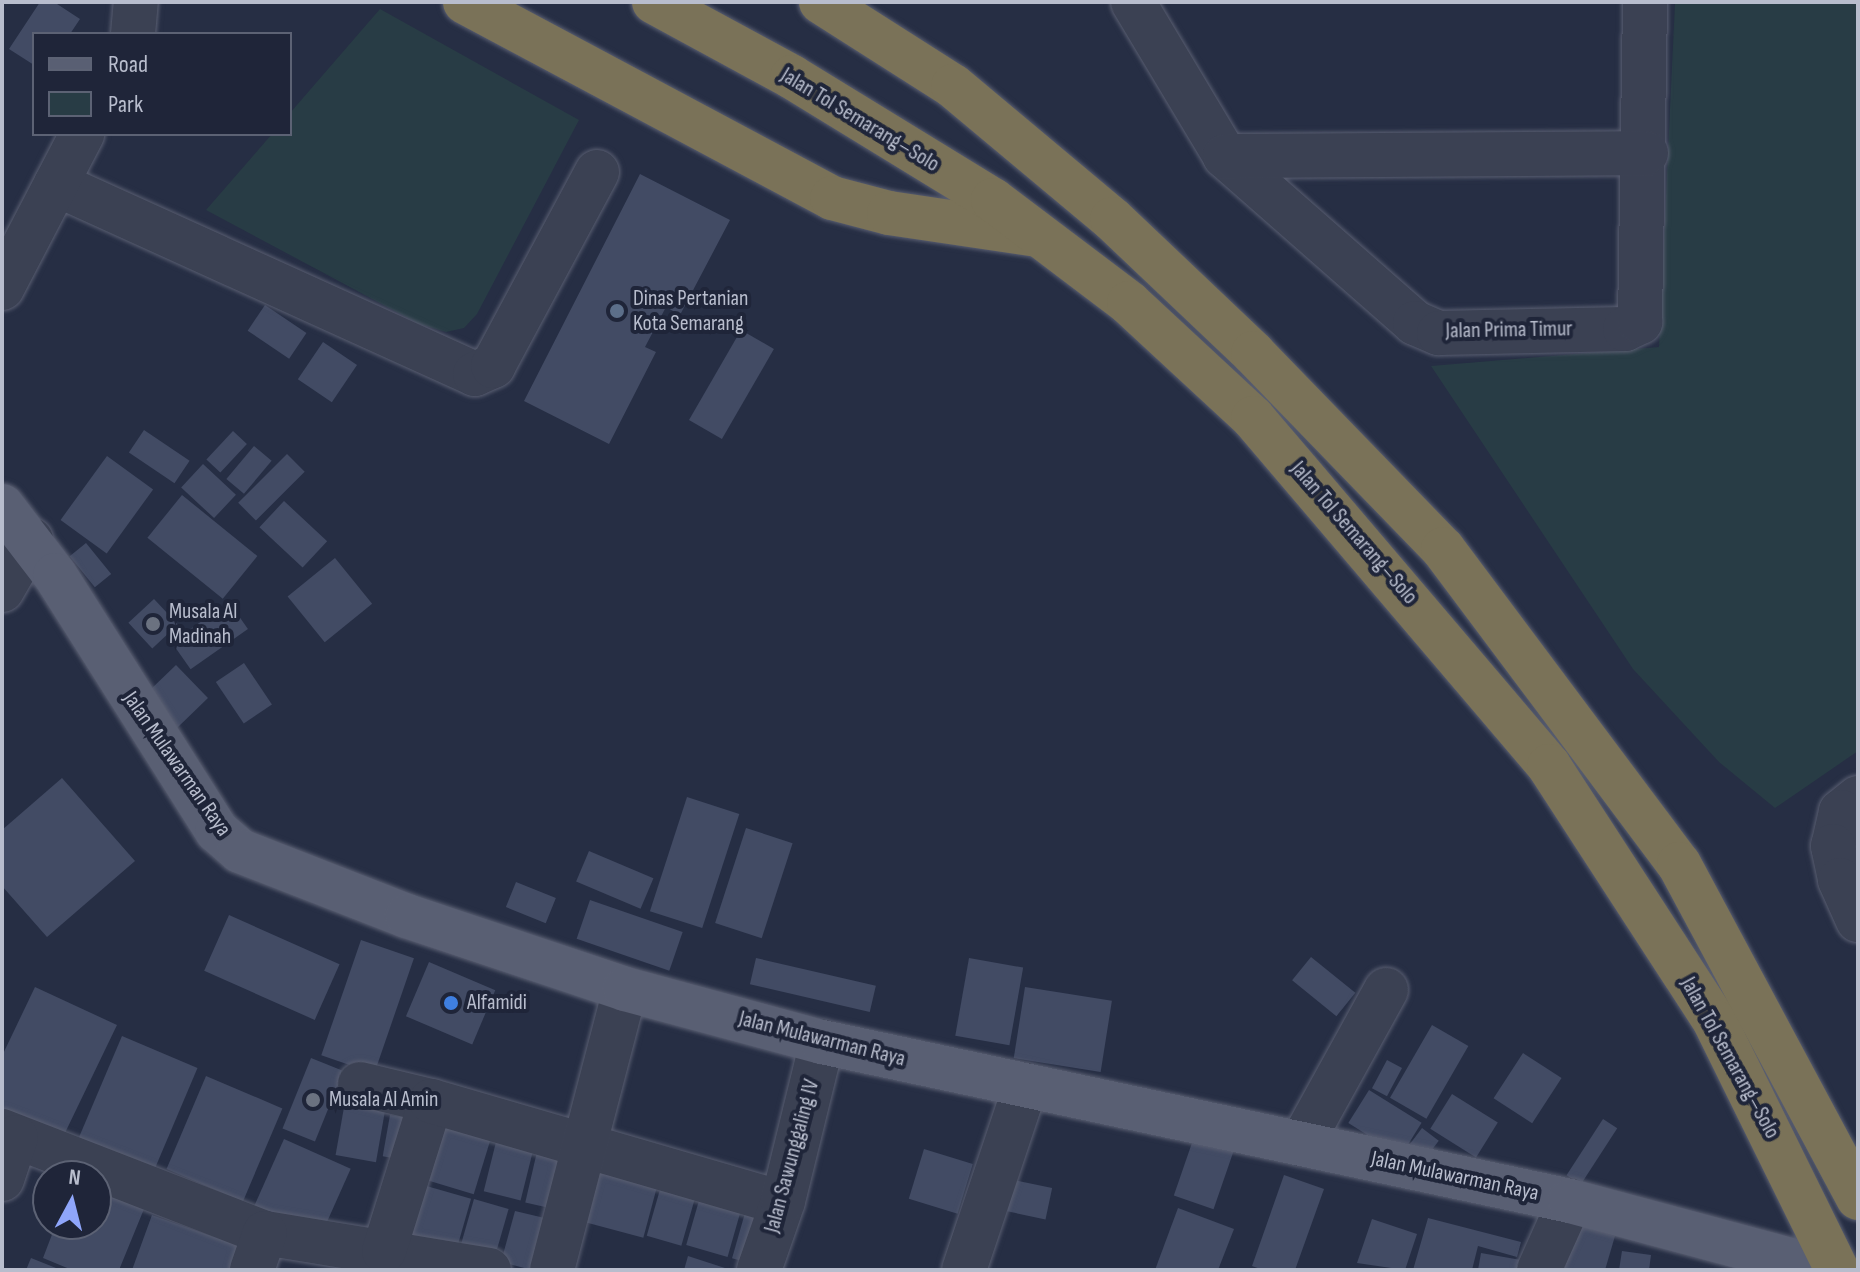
<!DOCTYPE html>
<meta charset="utf-8">
<style>
body{margin:0}
#map{position:relative;width:1860px;height:1272px;overflow:hidden;background:#262e44;font-family:"Sofia Sans Condensed",sans-serif}
div>[style]{position:absolute}
.green>*{inset:0;background:#283c45}
.building>*{inset:0;background:#424b64;transform-origin:0 0}
.roads{filter:drop-shadow(0 0 2px #595e71) drop-shadow(0 0 2px #595e71)}
.minor>*{height:44px;margin:-22px;padding:0 22px;transform-origin:22px;border-radius:22px;background:#3b4153}
.major>*{height:44px;margin:-22px;padding:0 22px;transform-origin:22px;border-radius:22px;background:#595f73}
.highway>*{height:44px;margin:-22px;padding:0 22px;transform-origin:22px;border-radius:22px;background:#7a7258}
.dots>*{width:22px;height:22px;translate:-50% -50%;box-sizing:border-box;border:4px solid #1f2539;border-radius:50%}
span{translate:-50% -50%;white-space:nowrap;text-align:center;line-height:1.15;-webkit-text-stroke:8px #1f2539;paint-order:stroke}
.street-label{font-size:22px;color:#b8bdcd}
.poi-label{font-size:22px;color:#b8bdcd}
.left{translate:0 -50%;text-align:left}
.frame{position:absolute;inset:0;border:4px solid #b8bdcd;pointer-events:none}
.legend{position:absolute;left:32px;top:32px;width:260px;height:104px;box-sizing:border-box;background:#1f2539;border:2px solid #5c6274;margin:0;padding:10px 14px;list-style:none;font-size:24px;color:#b8bdcd}
.legend li{display:flex;align-items:center;gap:16px;height:40px}
.legend b{width:40px;border:2px solid #5c6274}
.north{position:absolute;left:32px;top:1160px;width:80px;height:80px;box-sizing:border-box;background:#1f2539;border:2px solid #5c6274;border-radius:50%;rotate:7deg;font-size:22px;font-weight:700;line-height:32px;text-align:center;color:#b8bdcd}
.north::after{content:'';display:block;margin:auto;width:28px;height:36px;background:#8fa6fb;clip-path:polygon(50% 0,100% 100%,50% 72%,0 100%)}
</style>
<div id="map">
<div class="green">
<i style="clip-path:polygon(1675px 2px,1858px 2px,1858px 751px,1775px 808px,1719px 762px,1633px 669px,1431px 366px,1659px 347px)"></i>
<i style="clip-path:polygon(380px 9px,579px 120px,477px 314px,464px 328px,446px 332px,419px 324px,206px 210px,272px 134px,290px 134px,290px 113px)"></i>
</div>
<div class="building">
<i style="clip-path:polygon(40px 2px,54px 2px,80px 19px,70px 34px,34px 34px,34px 65px,9px 49px)"></i>
<i style="clip-path:polygon(640px 174px,730px 220px,680px 315px,666px 307px,645px 347px,656px 352px,609px 444px,524px 401px)"></i>
<i style="left:265px;top:305px;width:50px;height:31px;rotate:34deg"></i>
<i style="left:741px;top:330px;width:38px;height:104px;rotate:30deg"></i>
<i style="left:323px;top:342px;width:41px;height:45px;rotate:34deg"></i>
<i style="left:144px;top:430px;width:55px;height:27px;rotate:34deg"></i>
<i style="left:233px;top:431px;width:19px;height:39px;rotate:43deg"></i>
<i style="left:254px;top:446px;width:23px;height:43px;rotate:40deg"></i>
<i style="left:287px;top:454px;width:25px;height:69px;rotate:45deg"></i>
<i style="left:107px;top:456px;width:57px;height:79px;rotate:36deg"></i>
<i style="left:203px;top:464px;width:45px;height:32px;rotate:43deg"></i>
<i style="left:182px;top:495px;width:97px;height:55px;rotate:39deg"></i>
<i style="left:284px;top:501px;width:59px;height:36px;rotate:43deg"></i>
<i style="left:86px;top:543px;width:40px;height:21px;rotate:51deg"></i>
<i style="left:335px;top:558px;width:59px;height:61px;rotate:51deg"></i>
<i style="left:154px;top:599px;width:35px;height:35px;rotate:47deg"></i>
<i style="left:229px;top:602px;width:33px;height:70px;rotate:55deg"></i>
<i style="left:244px;top:663px;width:50px;height:34px;rotate:56deg"></i>
<i style="left:176px;top:665px;width:46px;height:52px;rotate:46deg"></i>
<i style="clip-path:polygon(62px 778px,135px 861px,47px 937px,2px 886px,2px 830px)"></i>
<i style="left:687px;top:797px;width:55px;height:120px;rotate:18deg"></i>
<i style="left:746px;top:828px;width:49px;height:100px;rotate:18deg"></i>
<i style="left:589px;top:851px;width:70px;height:33px;rotate:23deg"></i>
<i style="left:516px;top:882px;width:43px;height:27px;rotate:22deg"></i>
<i style="left:590px;top:900px;width:98px;height:41px;rotate:19deg"></i>
<i style="left:229px;top:915px;width:121px;height:61px;rotate:24deg"></i>
<i style="left:361px;top:940px;width:56px;height:122px;rotate:19deg"></i>
<i style="left:1311px;top:957px;width:57px;height:30px;rotate:39deg"></i>
<i style="left:756px;top:958px;width:123px;height:27px;rotate:13deg"></i>
<i style="left:969px;top:958px;width:55px;height:79px;rotate:10deg"></i>
<i style="left:429px;top:962px;width:72px;height:59px;rotate:23deg"></i>
<i style="clip-path:polygon(35px 987px,117px 1025px,63px 1137px,2px 1108px,2px 1056px)"></i>
<i style="left:1025px;top:987px;width:88px;height:72px;rotate:9deg"></i>
<i style="left:1432px;top:1025px;width:42px;height:84px;rotate:30deg"></i>
<i style="left:122px;top:1036px;width:82px;height:112px;rotate:23deg"></i>
<i style="left:1523px;top:1053px;width:46px;height:54px;rotate:33deg"></i>
<i style="left:311px;top:1058px;width:35px;height:76px;rotate:22deg"></i>
<i style="left:1387px;top:1060px;width:17px;height:32px;rotate:28deg"></i>
<i style="left:206px;top:1076px;width:83px;height:101px;rotate:23deg"></i>
<i style="left:1369px;top:1090px;width:62px;height:39px;rotate:32deg"></i>
<i style="left:1452px;top:1094px;width:54px;height:41px;rotate:32deg"></i>
<i style="left:346px;top:1096px;width:41px;height:60px;rotate:10deg"></i>
<i style="left:390px;top:1115px;width:27px;height:42px;rotate:10deg"></i>
<i style="left:443px;top:1117px;width:52px;height:65px;rotate:17deg"></i>
<i style="left:1603px;top:1119px;width:17px;height:67px;rotate:33deg"></i>
<i style="left:1422px;top:1128px;width:21px;height:35px;rotate:37deg"></i>
<i style="left:498px;top:1134px;width:38px;height:59px;rotate:14deg"></i>
<i style="left:1194px;top:1137px;width:42px;height:62px;rotate:19deg"></i>
<i style="left:284px;top:1139px;width:73px;height:77px;rotate:24deg"></i>
<i style="left:539px;top:1143px;width:35px;height:61px;rotate:13deg"></i>
<i style="left:924px;top:1149px;width:51px;height:52px;rotate:17deg"></i>
<i style="left:600px;top:1160px;width:62px;height:64px;rotate:15deg"></i>
<i style="clip-path:polygon(1284px 1175px,1324px 1189px,1295px 1270px,1263px 1270px,1252px 1266px)"></i>
<i style="left:663px;top:1179px;width:36px;height:59px;rotate:16deg"></i>
<i style="left:1014px;top:1180px;width:39px;height:32px;rotate:12deg"></i>
<i style="left:423px;top:1185px;width:50px;height:54px;rotate:16deg"></i>
<i style="clip-path:polygon(96px 1189px,144px 1209px,119px 1270px,72px 1270px,43px 1258px,56px 1224px,96px 1224px)"></i>
<i style="left:700px;top:1197px;width:43px;height:50px;rotate:16deg"></i>
<i style="left:474px;top:1199px;width:36px;height:54px;rotate:16deg"></i>
<i style="clip-path:polygon(1178px 1208px,1234px 1229px,1218px 1270px,1155px 1270px)"></i>
<i style="clip-path:polygon(515px 1211px,553px 1220px,532px 1270px,501px 1262px)"></i>
<i style="left:745px;top:1213px;width:25px;height:47px;rotate:16deg"></i>
<i style="clip-path:polygon(152px 1215px,239px 1246px,230px 1270px,132px 1270px)"></i>
<i style="clip-path:polygon(1428px 1218px,1521px 1242px,1517px 1257px,1478px 1246px,1472px 1270px,1413px 1270px)"></i>
<i style="clip-path:polygon(1372px 1219px,1417px 1234px,1405px 1270px,1357px 1263px)"></i>
<i style="clip-path:polygon(1578px 1225px,1615px 1236px,1605px 1270px,1564px 1270px)"></i>
<i style="clip-path:polygon(1622px 1251px,1651px 1255px,1649px 1270px,1619px 1270px)"></i>
<i style="clip-path:polygon(1481px 1253px,1521px 1260px,1519px 1270px,1478px 1270px)"></i>
<i style="clip-path:polygon(688px 1256px,728px 1269px,728px 1270px,684px 1270px)"></i>
<i style="clip-path:polygon(31px 1258px,61px 1270px,26px 1270px)"></i>
</div>
<div class="roads">
<div class="minor">
<i style="left:1133px;top:2px;width:179px;rotate:59.1deg"></i>
<i style="left:1225px;top:156px;width:253px;rotate:41.3deg"></i>
<i style="left:1415px;top:323px;width:26px;rotate:23deg"></i>
<i style="left:1439px;top:333px;width:186px;rotate:-1.2deg"></i>
<i style="left:1625px;top:329px;width:17px;rotate:-25deg"></i>
<i style="left:1640px;top:322px;width:320px;rotate:-89.1deg"></i>
<i style="left:133px;top:34px;width:32px;rotate:-85deg"></i>
<i style="left:1225px;top:156px;width:421px;rotate:-0.4deg"></i>
<i style="left:56px;top:184px;width:460px;rotate:24.4deg"></i>
<i style="left:475px;top:374px;width:20px;rotate:-24deg"></i>
<i style="left:493px;top:366px;width:220px;rotate:-61.8deg"></i>
<i style="left:2px;top:288px;width:174px;rotate:-62.5deg"></i>
<i style="left:2px;top:590px;width:58px;rotate:-59.9deg"></i>
<i style="left:1858px;top:798px;width:22px;rotate:141deg"></i>
<i style="left:1841px;top:812px;width:35px;rotate:103deg"></i>
<i style="left:1833px;top:846px;width:35px;rotate:78deg"></i>
<i style="left:1840px;top:880px;width:44px;rotate:65.8deg"></i>
<i style="left:360px;top:1084px;width:73px;rotate:13.5deg"></i>
<i style="left:2px;top:1131px;width:282px;rotate:21.2deg"></i>
<i style="left:265px;top:1233px;width:227px;rotate:9.4deg"></i>
<i style="left:1301px;top:1144px;width:176px;rotate:-61.1deg"></i>
<i style="left:2px;top:1179px;width:44px;rotate:-71.6deg"></i>
<i style="left:384px;top:1251px;width:157px;rotate:-72.6deg"></i>
<i style="left:431px;top:1101px;width:348px;rotate:16.2deg"></i>
<i style="left:252px;top:1270px;width:39px;rotate:-71deg"></i>
<i style="left:552px;top:1270px;width:290px;rotate:-75.4deg"></i>
<i style="left:759px;top:1270px;width:73px;rotate:-70.8deg"></i>
<i style="left:783px;top:1201px;width:164px;rotate:-76.2deg"></i>
<i style="left:964px;top:1270px;width:195px;rotate:-71.5deg"></i>
<i style="left:1539px;top:1270px;width:76px;rotate:-65.8deg"></i>
</div>
<div class="major">
<i style="left:2px;top:506px;width:87px;rotate:52.5deg"></i>
<i style="left:55px;top:575px;width:303px;rotate:57.7deg"></i>
<i style="left:217px;top:831px;width:30px;rotate:41deg"></i>
<i style="left:240px;top:851px;width:179px;rotate:21.3deg"></i>
<i style="left:407px;top:916px;width:230px;rotate:18.5deg"></i>
<i style="left:625px;top:989px;width:204px;rotate:15.1deg"></i>
<i style="left:822px;top:1042px;width:765px;rotate:12deg"></i>
<i style="left:1570px;top:1201px;width:267px;rotate:15deg"></i>
</div>
<div class="highway">
<i style="left:465px;top:2px;width:416px;rotate:28.1deg"></i>
<i style="left:832px;top:198px;width:59px;rotate:14.7deg"></i>
<i style="left:889px;top:213px;width:145px;rotate:8.4deg"></i>
<i style="left:654px;top:2px;width:157px;rotate:28.5deg"></i>
<i style="left:792px;top:77px;width:236px;rotate:31.5deg"></i>
<i style="left:993px;top:200px;width:171px;rotate:37.1deg"></i>
<i style="left:1129px;top:303px;width:169px;rotate:42.8deg"></i>
<i style="left:1253px;top:418px;width:457px;rotate:49.6deg"></i>
<i style="left:1549px;top:766px;width:305px;rotate:57deg"></i>
<i style="left:1715px;top:1022px;width:276px;rotate:63.8deg"></i>
<i style="left:821px;top:2px;width:156px;rotate:32.5deg"></i>
<i style="left:953px;top:86px;width:207px;rotate:39.9deg"></i>
<i style="left:1112px;top:219px;width:195px;rotate:43.5deg"></i>
<i style="left:1253px;top:353px;width:273px;rotate:45.9deg"></i>
<i style="left:1443px;top:549px;width:394px;rotate:53.2deg"></i>
<i style="left:1679px;top:864px;width:379px;rotate:61.8deg"></i>
</div>
</div>
<div class="dots">
<i style="left:617px;top:311px;background:#5c6f8a"></i>
<i style="left:153px;top:624px;background:#6b7280"></i>
<i style="left:451px;top:1003px;background:#3f7fe0"></i>
<i style="left:313px;top:1100px;background:#6b7280"></i>
</div>
<div class="street-label">
<span style="left:860px;top:120px;rotate:31deg">Jalan Tol Semarang–Solo</span>
<span style="left:1509px;top:330px;rotate:-1deg">Jalan Prima Timur</span>
<span style="left:1354px;top:533px;rotate:49deg">Jalan Tol Semarang–Solo</span>
<span style="left:177px;top:764px;rotate:55deg">Jalan Mulawarman Raya</span>
<span style="left:822px;top:1039px;rotate:14deg">Jalan Mulawarman Raya</span>
<span style="left:1730px;top:1058px;rotate:61deg">Jalan Tol Semarang–Solo</span>
<span style="left:792px;top:1156px;rotate:-75deg">Jalan Sawunggaling IV</span>
<span style="left:1455px;top:1176px;rotate:12deg">Jalan Mulawarman Raya</span>
</div>
<div class="poi-label">
<span class="left" style="left:633px;top:311px">Dinas Pertanian<br>Kota Semarang</span>
<span class="left" style="left:169px;top:624px">Musala Al<br>Madinah</span>
<span class="left" style="left:467px;top:1003px">Alfamidi</span>
<span class="left" style="left:329px;top:1100px">Musala Al Amin</span>
</div>
<div class="frame"></div>
<ul class="legend">
<li><b style="height:10px;background:#595f73"></b>Road</li>
<li><b style="height:22px;background:#283c45"></b>Park</li>
</ul>
<div class="north">N</div>
</div>
